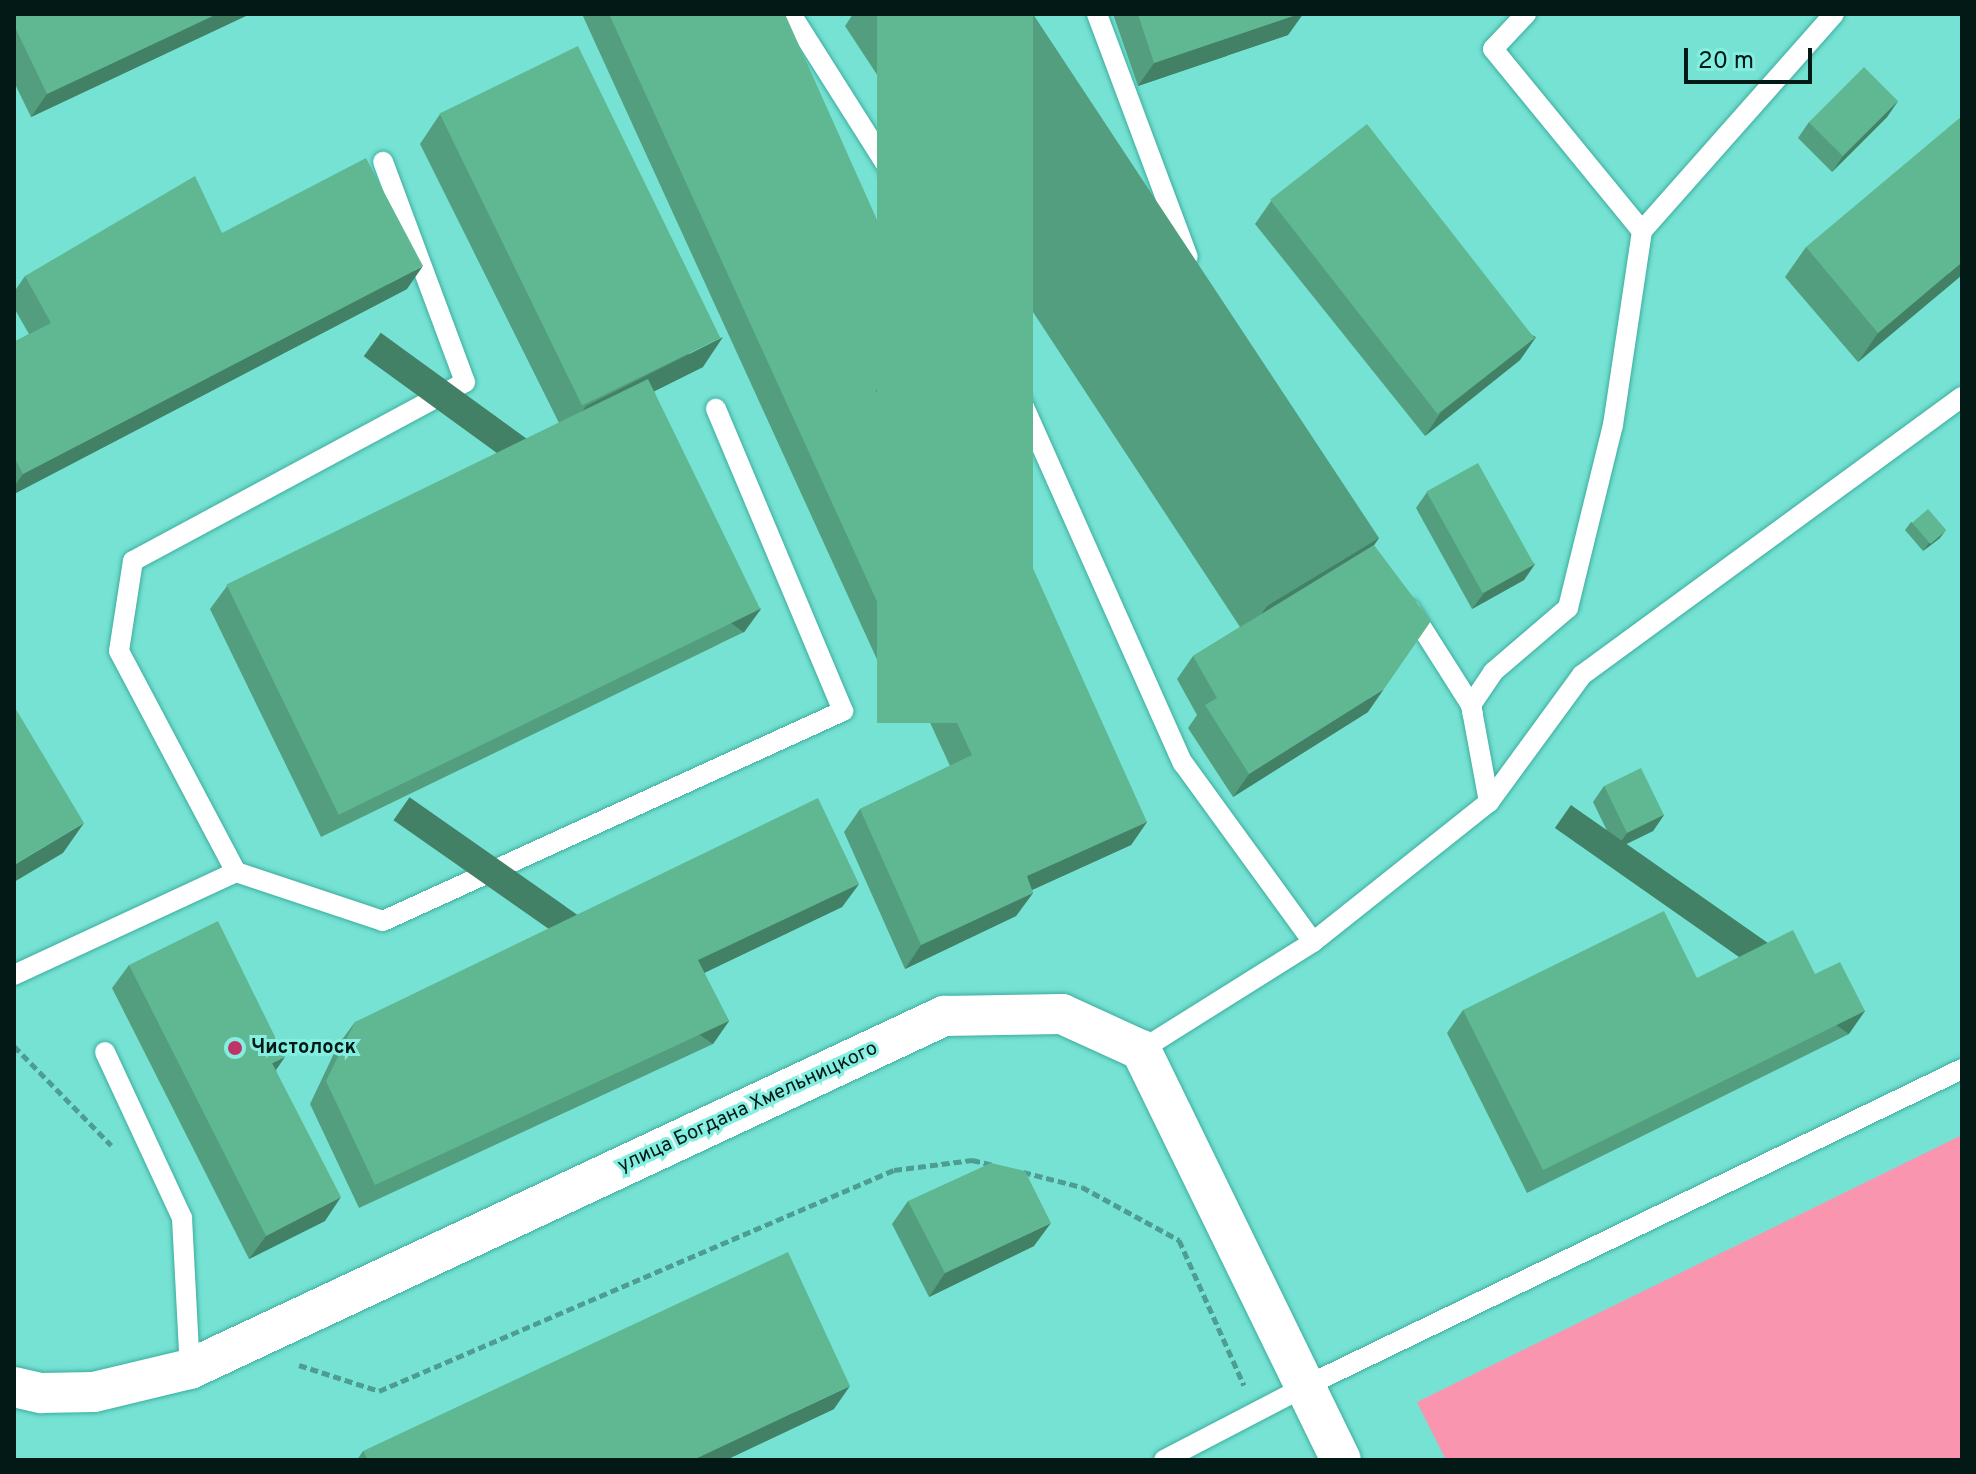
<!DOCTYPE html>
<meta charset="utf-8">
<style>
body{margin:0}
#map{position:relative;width:1976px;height:1474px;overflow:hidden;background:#76e2d3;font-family:Overpass,sans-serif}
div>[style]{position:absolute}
.green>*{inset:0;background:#f995ae}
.path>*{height:5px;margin-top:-2.5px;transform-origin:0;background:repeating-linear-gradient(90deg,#4e9d92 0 8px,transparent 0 12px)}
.roads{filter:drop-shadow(0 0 2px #3cad9f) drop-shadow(0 0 2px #3cad9f)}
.lane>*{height:20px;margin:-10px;padding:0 10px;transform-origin:10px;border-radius:10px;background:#fff}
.street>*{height:40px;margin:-20px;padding:0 20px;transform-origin:20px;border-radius:20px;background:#fff}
.wall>*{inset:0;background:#539e7e}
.shaded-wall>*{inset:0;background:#438166;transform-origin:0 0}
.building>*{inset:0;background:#60b892;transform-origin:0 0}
.dots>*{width:22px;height:22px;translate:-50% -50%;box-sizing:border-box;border:4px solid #84efe0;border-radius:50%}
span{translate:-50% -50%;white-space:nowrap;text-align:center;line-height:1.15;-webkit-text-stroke:6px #84efe0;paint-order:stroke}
.poi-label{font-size:20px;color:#021916;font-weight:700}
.left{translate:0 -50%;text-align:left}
.street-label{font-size:20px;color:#021916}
.frame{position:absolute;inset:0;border:16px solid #021916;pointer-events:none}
.scale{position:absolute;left:1684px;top:48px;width:128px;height:36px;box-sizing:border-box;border:4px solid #021916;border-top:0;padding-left:10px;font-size:24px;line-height:28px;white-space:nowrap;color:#021916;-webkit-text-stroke:6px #84efe0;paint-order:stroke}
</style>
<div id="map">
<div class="green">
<i style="clip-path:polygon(1962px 1135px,1962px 1460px,1446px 1460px,1417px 1402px)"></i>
</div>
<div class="path">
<i style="left:14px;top:1046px;width:139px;rotate:45.6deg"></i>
<i style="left:1023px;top:1172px;width:61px;rotate:14.3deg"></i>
<i style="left:1082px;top:1187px;width:111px;rotate:28.7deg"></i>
<i style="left:1179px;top:1240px;width:159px;rotate:65.9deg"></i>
<i style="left:299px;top:1365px;width:84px;rotate:18deg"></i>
<i style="left:379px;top:1391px;width:560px;rotate:-23.23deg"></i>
<i style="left:894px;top:1170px;width:79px;rotate:-7.3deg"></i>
<i style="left:972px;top:1160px;width:23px;rotate:13deg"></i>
</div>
<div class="roads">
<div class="lane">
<i style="left:791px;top:14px;width:369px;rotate:57.7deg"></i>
<i style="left:988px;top:326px;width:479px;rotate:66deg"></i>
<i style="left:1183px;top:763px;width:221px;rotate:54deg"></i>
<i style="left:1097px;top:14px;width:259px;rotate:69.5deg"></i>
<i style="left:1526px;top:14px;width:48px;rotate:133.3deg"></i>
<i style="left:1493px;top:49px;width:235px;rotate:50.7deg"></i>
<i style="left:1410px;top:609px;width:114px;rotate:57.6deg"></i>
<i style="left:1471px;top:705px;width:10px;rotate:79deg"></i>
<i style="left:1489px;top:802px;width:99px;rotate:-100.5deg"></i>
<i style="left:1471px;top:705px;width:40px;rotate:-56deg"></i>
<i style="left:1493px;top:672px;width:99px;rotate:-40.5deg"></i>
<i style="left:1568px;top:608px;width:188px;rotate:-76.2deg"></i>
<i style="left:1613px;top:425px;width:196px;rotate:-81.5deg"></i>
<i style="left:1642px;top:231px;width:290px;rotate:-48.5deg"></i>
<i style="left:236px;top:872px;width:155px;rotate:18.4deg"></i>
<i style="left:383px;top:921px;width:506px;rotate:-24.54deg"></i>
<i style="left:843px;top:711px;width:328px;rotate:-112.8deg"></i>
<i style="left:14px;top:975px;width:245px;rotate:-24.9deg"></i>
<i style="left:236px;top:872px;width:250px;rotate:-117.9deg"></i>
<i style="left:119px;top:651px;width:91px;rotate:-81.2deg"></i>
<i style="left:133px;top:561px;width:377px;rotate:-28.3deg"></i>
<i style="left:465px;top:382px;width:235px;rotate:-110.4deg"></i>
<i style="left:1141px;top:1050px;width:203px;rotate:-32.1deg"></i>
<i style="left:1313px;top:942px;width:225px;rotate:-38.5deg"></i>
<i style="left:1489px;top:802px;width:157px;rotate:-53.8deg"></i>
<i style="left:1582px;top:675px;width:471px;rotate:-36.2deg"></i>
<i style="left:105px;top:1052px;width:183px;rotate:65.1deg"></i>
<i style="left:182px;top:1218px;width:151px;rotate:87deg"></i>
<i style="left:1164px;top:1460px;width:160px;rotate:-27.5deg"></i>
<i style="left:1306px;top:1386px;width:729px;rotate:-25.79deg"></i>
</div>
<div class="street">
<i style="left:14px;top:1387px;width:28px;rotate:13deg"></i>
<i style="left:41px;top:1393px;width:53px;rotate:-1.1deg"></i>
<i style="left:94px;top:1392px;width:99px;rotate:-13.5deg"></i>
<i style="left:190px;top:1369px;width:833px;rotate:-25.09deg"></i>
<i style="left:944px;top:1016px;width:118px;rotate:-1deg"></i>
<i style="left:1062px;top:1014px;width:87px;rotate:24.5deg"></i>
<i style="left:1141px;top:1050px;width:456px;rotate:64deg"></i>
</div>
</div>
<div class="wall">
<i style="clip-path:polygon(14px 14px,250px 14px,31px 117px,14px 82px)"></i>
<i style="clip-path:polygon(582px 14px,744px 14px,924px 384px,882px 403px,968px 595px,1147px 822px,1131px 845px,1032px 890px,1033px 893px,1016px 916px,905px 969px,844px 832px,860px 809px,950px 766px,921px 703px,901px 712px)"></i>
<i style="clip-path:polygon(853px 14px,1033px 14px,1379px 538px,1374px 545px,1368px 712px,1233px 797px,1188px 728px,1197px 715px,1177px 679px,1193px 656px,1240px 627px,845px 26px)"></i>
<i style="clip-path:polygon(1113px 14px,1303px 14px,1288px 35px,1138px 86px)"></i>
<i style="clip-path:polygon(1898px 101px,1887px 117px,1832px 172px,1798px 138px,1809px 122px)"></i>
<i style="clip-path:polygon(440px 114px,703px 367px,654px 391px,744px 632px,321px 837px,210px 609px,227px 586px,559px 423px,420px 144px)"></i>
<i style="clip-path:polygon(1271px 201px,1536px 337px,1520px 360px,1425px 436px,1255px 224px)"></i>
<i style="clip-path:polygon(222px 233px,407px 289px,14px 494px,14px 342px,29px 334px,14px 308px,14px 292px,25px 276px)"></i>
<i style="clip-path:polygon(1806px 247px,1962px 275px,1858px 362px,1785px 277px)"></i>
<i style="clip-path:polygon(1427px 492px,1535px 564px,1524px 580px,1472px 609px,1416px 508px)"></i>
<i style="clip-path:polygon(1911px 522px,1940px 538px,1923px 551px,1905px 530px)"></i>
<i style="clip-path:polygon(1604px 786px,1664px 815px,1653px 831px,1616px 849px,1593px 802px)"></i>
<i style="clip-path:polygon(859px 884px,842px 907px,704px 973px,729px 1021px,713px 1044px,359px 1208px,310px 1104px,338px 1045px,355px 1022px)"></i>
<i style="clip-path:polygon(129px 965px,276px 1070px,325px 1221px,249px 1259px,112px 988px)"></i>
<i style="clip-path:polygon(1815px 974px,1849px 1034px,1527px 1193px,1447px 1033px,1463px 1010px,1697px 978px)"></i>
<i style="clip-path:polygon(908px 1201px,1034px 1246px,929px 1297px,892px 1224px)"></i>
<i style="clip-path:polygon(834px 1409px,726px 1460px,357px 1460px,363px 1451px)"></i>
</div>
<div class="shaded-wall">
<i style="clip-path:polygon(217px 14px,250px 14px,31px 117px,47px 94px)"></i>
<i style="clip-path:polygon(1299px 14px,1303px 14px,1288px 35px,1138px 86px,1154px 63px)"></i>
<i style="clip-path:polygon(1898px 101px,1887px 117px,1832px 172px,1843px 156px)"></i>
<i style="clip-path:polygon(1962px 262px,1962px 275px,1858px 362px,1878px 333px)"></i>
<i style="clip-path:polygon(423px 266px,407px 289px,14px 494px,14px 487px,23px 474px)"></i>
<i style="clip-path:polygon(723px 337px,703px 367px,565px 436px,586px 406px)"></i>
<i style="clip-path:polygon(1536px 337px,1520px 360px,1425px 436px,1441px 412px)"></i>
<i style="clip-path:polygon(940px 361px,924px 384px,860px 413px,876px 390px)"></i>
<i style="clip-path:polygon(1946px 530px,1940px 538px,1923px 551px,1929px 543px)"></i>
<i style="clip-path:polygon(1379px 538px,1358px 568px,1246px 636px,1267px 606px)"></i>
<i style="clip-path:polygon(1535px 564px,1524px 580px,1472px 609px,1484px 593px)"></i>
<i style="left:761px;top:609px;width:29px;height:470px;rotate:126deg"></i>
<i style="clip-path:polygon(937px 680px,921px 703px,901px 712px,917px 689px)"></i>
<i style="clip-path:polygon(1384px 689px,1368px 712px,1233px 797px,1249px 774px)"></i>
<i style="clip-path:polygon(1664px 815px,1653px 831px,1616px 849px,1627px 833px)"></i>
<i style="clip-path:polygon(1147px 822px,1131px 845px,1010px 900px,1027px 876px)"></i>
<i style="clip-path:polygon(84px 823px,63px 853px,14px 882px,14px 865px)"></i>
<i style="clip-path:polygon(859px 884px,842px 907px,681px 984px,698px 960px)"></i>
<i style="clip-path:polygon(1033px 893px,1016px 916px,905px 969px,921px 945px)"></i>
<i style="left:1865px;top:1011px;width:28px;height:359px;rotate:125deg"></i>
<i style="left:729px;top:1021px;width:28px;height:390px;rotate:125deg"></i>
<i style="clip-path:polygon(285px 1057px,269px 1080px,272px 1063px)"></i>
<i style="clip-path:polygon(341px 1197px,325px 1221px,249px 1259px,266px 1236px)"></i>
<i style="clip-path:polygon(1051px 1223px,1034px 1246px,929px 1297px,945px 1273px)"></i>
<i style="clip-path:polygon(850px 1386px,834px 1409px,726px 1460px,693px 1460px)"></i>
</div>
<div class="building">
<i style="clip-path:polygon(14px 14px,217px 14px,47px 94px,14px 25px)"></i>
<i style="clip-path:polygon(609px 14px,744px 14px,744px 16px,749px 14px,785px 14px,940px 361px,876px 390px,968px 595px,1032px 566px,1147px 822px,1027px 876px,1033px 893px,921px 945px,860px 809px,972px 755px,937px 680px,917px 689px)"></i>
<i style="left:877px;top:14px;width:156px;height:709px"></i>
<i style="clip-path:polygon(1138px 14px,1299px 14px,1154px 63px)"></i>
<i style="left:578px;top:46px;width:325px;height:154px;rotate:64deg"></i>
<i style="left:1864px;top:67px;width:48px;height:78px;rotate:45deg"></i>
<i style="clip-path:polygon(1962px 116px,1962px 262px,1878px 333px,1806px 247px)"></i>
<i style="left:1367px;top:124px;width:272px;height:123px;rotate:52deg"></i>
<i style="clip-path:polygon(366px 158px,423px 266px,23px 474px,14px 457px,14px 342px,51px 323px,25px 276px,195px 176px,222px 233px)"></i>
<i style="left:648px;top:379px;width:256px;height:469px;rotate:64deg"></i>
<i style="left:1478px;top:463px;width:116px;height:59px;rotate:61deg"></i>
<i style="left:1928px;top:509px;width:28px;height:21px;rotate:49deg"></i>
<i style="clip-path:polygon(1374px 545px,1431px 621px,1384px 689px,1249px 774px,1205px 705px,1217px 698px,1193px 656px)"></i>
<i style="clip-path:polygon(14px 706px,84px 823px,14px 865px)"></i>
<i style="left:1641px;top:768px;width:52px;height:41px;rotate:64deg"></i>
<i style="clip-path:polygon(818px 798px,859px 884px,698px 960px,729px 1021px,375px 1185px,326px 1081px,355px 1022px)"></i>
<i style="clip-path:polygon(1664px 911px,1697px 978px,1793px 930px,1815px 974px,1840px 962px,1865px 1011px,1543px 1170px,1463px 1010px)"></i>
<i style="clip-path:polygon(218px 921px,285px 1057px,272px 1063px,341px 1197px,266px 1236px,129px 965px)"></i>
<i style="clip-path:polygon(991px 1163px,1025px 1171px,1051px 1223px,945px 1273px,908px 1201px)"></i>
<i style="clip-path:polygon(788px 1252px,850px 1386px,693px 1460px,368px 1460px,363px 1451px)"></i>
</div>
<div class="dots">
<i style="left:235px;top:1048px;background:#c03366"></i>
</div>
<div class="poi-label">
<span class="left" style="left:251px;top:1048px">Чистолоск</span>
</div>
<div class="street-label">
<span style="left:748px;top:1108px;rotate:-25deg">улица Богдана Хмельницкого</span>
</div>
<div class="frame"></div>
<div class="scale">20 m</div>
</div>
